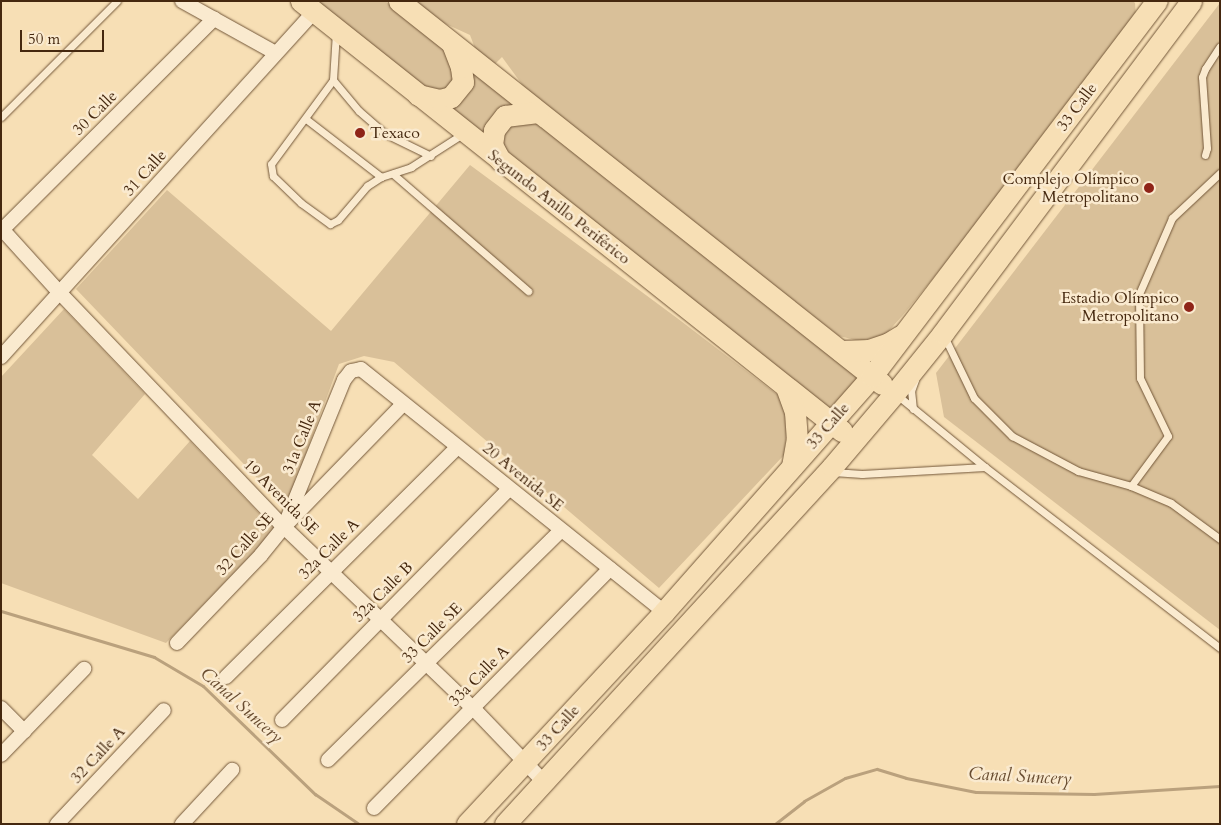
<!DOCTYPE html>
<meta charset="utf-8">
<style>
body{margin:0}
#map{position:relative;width:1221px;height:825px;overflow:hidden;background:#f7dfb5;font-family:Cardo,serif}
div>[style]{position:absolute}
.green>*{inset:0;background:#d9c099}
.stream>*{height:3px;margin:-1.5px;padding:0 1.5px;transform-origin:1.5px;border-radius:1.5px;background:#baa17d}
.roads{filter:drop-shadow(0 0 1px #725638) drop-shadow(0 0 1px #725638)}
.service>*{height:7px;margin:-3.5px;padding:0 3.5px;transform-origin:3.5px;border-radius:3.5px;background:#faeacf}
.minor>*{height:14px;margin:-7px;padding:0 7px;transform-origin:7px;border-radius:7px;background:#faeacf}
.primary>*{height:21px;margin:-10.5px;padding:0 10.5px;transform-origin:10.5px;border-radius:10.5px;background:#f7dfb5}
.dots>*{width:14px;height:14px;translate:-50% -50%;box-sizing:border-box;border:2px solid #faeacf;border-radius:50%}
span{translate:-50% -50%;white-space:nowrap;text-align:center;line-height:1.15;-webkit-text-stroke:5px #faeacf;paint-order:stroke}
.street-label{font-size:16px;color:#45280f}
.poi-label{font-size:16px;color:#45280f}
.left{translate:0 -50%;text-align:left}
.right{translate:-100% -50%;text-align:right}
.water-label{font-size:18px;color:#684c30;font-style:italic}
.frame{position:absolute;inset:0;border:2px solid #45280f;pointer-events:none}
.scale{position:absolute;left:20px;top:30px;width:84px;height:22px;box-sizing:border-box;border:2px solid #45280f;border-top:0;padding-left:6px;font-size:15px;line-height:18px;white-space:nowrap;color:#45280f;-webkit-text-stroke:4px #faeacf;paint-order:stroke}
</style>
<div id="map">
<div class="green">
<i style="clip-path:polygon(307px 1px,385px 1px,445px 50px,456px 76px,448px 91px,421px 91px)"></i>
<i style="clip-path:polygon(414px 1px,1133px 1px,1135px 3px,1136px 16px,957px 249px,903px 315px,885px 335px,860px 341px,839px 336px,529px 94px,502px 57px,494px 65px,476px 51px,470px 35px,435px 19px)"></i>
<i style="clip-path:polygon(1220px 3px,1220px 630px,944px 417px,936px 373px)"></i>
<i style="clip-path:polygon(462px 60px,522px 109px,489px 150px,431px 104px,452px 98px)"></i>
<i style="clip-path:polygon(535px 116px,870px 376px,833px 421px,501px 160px,496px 131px)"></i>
<i style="clip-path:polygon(470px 165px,677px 318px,788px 403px,785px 454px,659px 588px,394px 362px,364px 356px,339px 364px,286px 508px,76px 289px,167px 190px,331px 331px)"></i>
<i style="clip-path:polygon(64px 309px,145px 394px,92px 455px,138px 499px,190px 441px,275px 530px,166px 643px,1px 583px,1px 377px)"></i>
</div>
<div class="stream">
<i style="left:1px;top:611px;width:160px;rotate:16.7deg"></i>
<i style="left:154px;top:657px;width:57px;rotate:30.6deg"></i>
<i style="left:203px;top:686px;width:156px;rotate:44deg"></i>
<i style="left:315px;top:794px;width:53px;rotate:34.3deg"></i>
<i style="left:775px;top:824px;width:37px;rotate:-38deg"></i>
<i style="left:804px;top:801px;width:47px;rotate:-29.3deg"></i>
<i style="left:845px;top:778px;width:33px;rotate:-16deg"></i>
<i style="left:877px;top:769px;width:30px;rotate:17deg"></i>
<i style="left:906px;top:778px;width:71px;rotate:11.3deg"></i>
<i style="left:976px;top:792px;width:118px;rotate:1deg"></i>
<i style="left:1094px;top:794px;width:126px;rotate:-3.6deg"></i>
</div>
<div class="roads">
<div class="service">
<i style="left:336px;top:32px;width:48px;rotate:93.6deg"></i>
<i style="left:333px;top:80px;width:104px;rotate:126.4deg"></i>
<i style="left:271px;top:164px;width:12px;rotate:81deg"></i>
<i style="left:273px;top:176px;width:39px;rotate:44deg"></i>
<i style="left:301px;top:203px;width:36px;rotate:36deg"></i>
<i style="left:330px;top:224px;width:9px;rotate:-27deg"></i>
<i style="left:338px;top:220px;width:45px;rotate:-49.5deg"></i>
<i style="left:367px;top:186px;width:17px;rotate:-33deg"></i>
<i style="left:381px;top:177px;width:32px;rotate:-18deg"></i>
<i style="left:411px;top:167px;width:63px;rotate:-32.7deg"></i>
<i style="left:333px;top:80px;width:40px;rotate:50deg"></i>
<i style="left:359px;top:111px;width:33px;rotate:41deg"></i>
<i style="left:384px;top:133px;width:52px;rotate:26.1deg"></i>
<i style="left:1px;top:117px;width:164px;rotate:-45deg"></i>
<i style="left:306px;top:119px;width:95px;rotate:37.7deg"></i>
<i style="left:1205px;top:155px;width:7px;rotate:-74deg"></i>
<i style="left:1207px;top:148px;width:71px;rotate:-94deg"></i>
<i style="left:1202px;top:77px;width:9px;rotate:-69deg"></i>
<i style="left:1205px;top:69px;width:27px;rotate:-57deg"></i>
<i style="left:393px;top:174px;width:179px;rotate:40.9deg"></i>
<i style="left:944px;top:336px;width:69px;rotate:64.2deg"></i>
<i style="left:974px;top:398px;width:54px;rotate:45deg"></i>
<i style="left:1012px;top:436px;width:75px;rotate:27.9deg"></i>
<i style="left:1078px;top:471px;width:55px;rotate:15.8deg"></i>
<i style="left:1131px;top:486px;width:43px;rotate:23deg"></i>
<i style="left:1171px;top:503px;width:61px;rotate:36.3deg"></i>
<i style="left:897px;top:395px;width:114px;rotate:39.3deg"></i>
<i style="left:985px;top:467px;width:297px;rotate:37.6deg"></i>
<i style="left:913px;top:409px;width:18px;rotate:-96deg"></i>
<i style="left:911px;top:391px;width:12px;rotate:-70deg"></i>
<i style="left:833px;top:472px;width:29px;rotate:4deg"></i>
<i style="left:862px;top:474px;width:123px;rotate:-3.3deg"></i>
<i style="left:1131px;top:486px;width:62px;rotate:-53.5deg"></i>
<i style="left:1168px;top:436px;width:64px;rotate:-115.8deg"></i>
<i style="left:1140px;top:378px;width:84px;rotate:-90.7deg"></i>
<i style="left:1139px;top:294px;width:83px;rotate:-66.5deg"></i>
<i style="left:1172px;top:218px;width:66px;rotate:-43.2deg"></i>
</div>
<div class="minor">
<i style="left:182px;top:1px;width:107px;rotate:29deg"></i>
<i style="left:1px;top:228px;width:88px;rotate:47.8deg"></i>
<i style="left:60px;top:293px;width:324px;rotate:46.3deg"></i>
<i style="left:284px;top:527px;width:262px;rotate:43.8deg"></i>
<i style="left:473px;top:708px;width:103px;rotate:46.2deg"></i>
<i style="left:1px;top:231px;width:301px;rotate:-44.9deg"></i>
<i style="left:1px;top:357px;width:466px;rotate:-47.8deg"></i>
<i style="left:284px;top:527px;width:159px;rotate:-67.8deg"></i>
<i style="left:344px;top:380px;width:11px;rotate:-52deg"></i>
<i style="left:351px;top:371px;width:10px;rotate:-11deg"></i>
<i style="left:361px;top:369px;width:388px;rotate:38.7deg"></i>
<i style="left:177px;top:643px;width:122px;rotate:-46.3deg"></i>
<i style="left:261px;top:555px;width:36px;rotate:-51deg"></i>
<i style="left:284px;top:527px;width:171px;rotate:-45.9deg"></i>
<i style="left:226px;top:677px;width:325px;rotate:-44.8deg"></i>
<i style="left:1px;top:708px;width:33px;rotate:45deg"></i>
<i style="left:282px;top:720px;width:324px;rotate:-45.5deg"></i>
<i style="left:1px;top:755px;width:120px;rotate:-46deg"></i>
<i style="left:328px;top:760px;width:327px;rotate:-44.6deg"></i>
<i style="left:374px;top:808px;width:336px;rotate:-45.4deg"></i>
<i style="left:57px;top:824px;width:156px;rotate:-46.8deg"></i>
<i style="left:182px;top:824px;width:74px;rotate:-47.2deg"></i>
</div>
<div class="primary">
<i style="left:301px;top:1px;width:691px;rotate:38.48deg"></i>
<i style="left:399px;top:1px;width:616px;rotate:38.41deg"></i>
<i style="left:418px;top:95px;width:23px;rotate:13deg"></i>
<i style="left:440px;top:100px;width:11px;rotate:-15deg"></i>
<i style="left:451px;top:97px;width:19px;rotate:-51deg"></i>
<i style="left:463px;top:82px;width:15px;rotate:-98deg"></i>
<i style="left:461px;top:67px;width:25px;rotate:-111deg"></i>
<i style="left:500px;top:160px;width:17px;rotate:-118deg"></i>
<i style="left:492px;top:145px;width:15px;rotate:-82deg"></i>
<i style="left:494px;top:130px;width:18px;rotate:-52deg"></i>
<i style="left:505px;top:116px;width:33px;rotate:-7deg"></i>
<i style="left:841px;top:351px;width:28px;rotate:-2deg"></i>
<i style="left:869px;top:350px;width:21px;rotate:-19deg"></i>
<i style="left:889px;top:343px;width:13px;rotate:-32deg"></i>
<i style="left:786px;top:387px;width:27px;rotate:70deg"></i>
<i style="left:795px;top:412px;width:26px;rotate:86deg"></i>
<i style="left:797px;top:438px;width:29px;rotate:100deg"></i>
<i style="left:467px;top:824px;width:289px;rotate:-47.1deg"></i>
<i style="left:664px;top:612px;width:315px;rotate:-48.6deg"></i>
<i style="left:872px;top:376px;width:471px;rotate:-52.8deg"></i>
<i style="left:505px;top:824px;width:484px;rotate:-47.5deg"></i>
<i style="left:832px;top:467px;width:96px;rotate:-49.7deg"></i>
<i style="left:894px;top:394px;width:78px;rotate:-51.2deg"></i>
<i style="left:943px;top:333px;width:414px;rotate:-53.2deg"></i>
</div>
</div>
<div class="dots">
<i style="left:360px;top:133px;background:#8f2418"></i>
<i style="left:1149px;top:188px;background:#8f2418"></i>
<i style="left:1189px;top:307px;background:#8f2418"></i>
</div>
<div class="street-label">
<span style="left:1077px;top:107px;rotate:-53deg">33 Calle</span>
<span style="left:95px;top:113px;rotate:-45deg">30 Calle</span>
<span style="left:145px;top:173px;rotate:-48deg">31 Calle</span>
<span style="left:559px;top:207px;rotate:38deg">Segundo Anillo Periférico</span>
<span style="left:828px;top:426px;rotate:-49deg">33 Calle</span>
<span style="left:302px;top:437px;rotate:-68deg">31a Calle A</span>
<span style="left:523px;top:477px;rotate:39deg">20 Avenida SE</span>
<span style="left:281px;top:497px;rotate:45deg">19 Avenida SE</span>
<span style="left:245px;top:544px;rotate:-48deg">32 Calle SE</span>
<span style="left:329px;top:549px;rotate:-45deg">32a Calle A</span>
<span style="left:383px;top:592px;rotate:-45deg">32a Calle B</span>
<span style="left:432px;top:633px;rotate:-45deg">33 Calle SE</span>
<span style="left:479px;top:676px;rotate:-45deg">33a Calle A</span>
<span style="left:558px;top:728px;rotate:-48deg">33 Calle</span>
<span style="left:98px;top:755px;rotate:-47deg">32 Calle A</span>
</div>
<div class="poi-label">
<span class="left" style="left:370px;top:133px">Texaco</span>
<span class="right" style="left:1139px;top:188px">Complejo Olímpico<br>Metropolitano</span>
<span class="right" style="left:1179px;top:307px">Estadio Olímpico<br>Metropolitano</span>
</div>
<div class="water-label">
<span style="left:241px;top:706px;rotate:42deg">Canal Suncery</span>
<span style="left:1020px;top:777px;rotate:3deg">Canal Suncery</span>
</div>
<div class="frame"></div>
<div class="scale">50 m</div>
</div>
